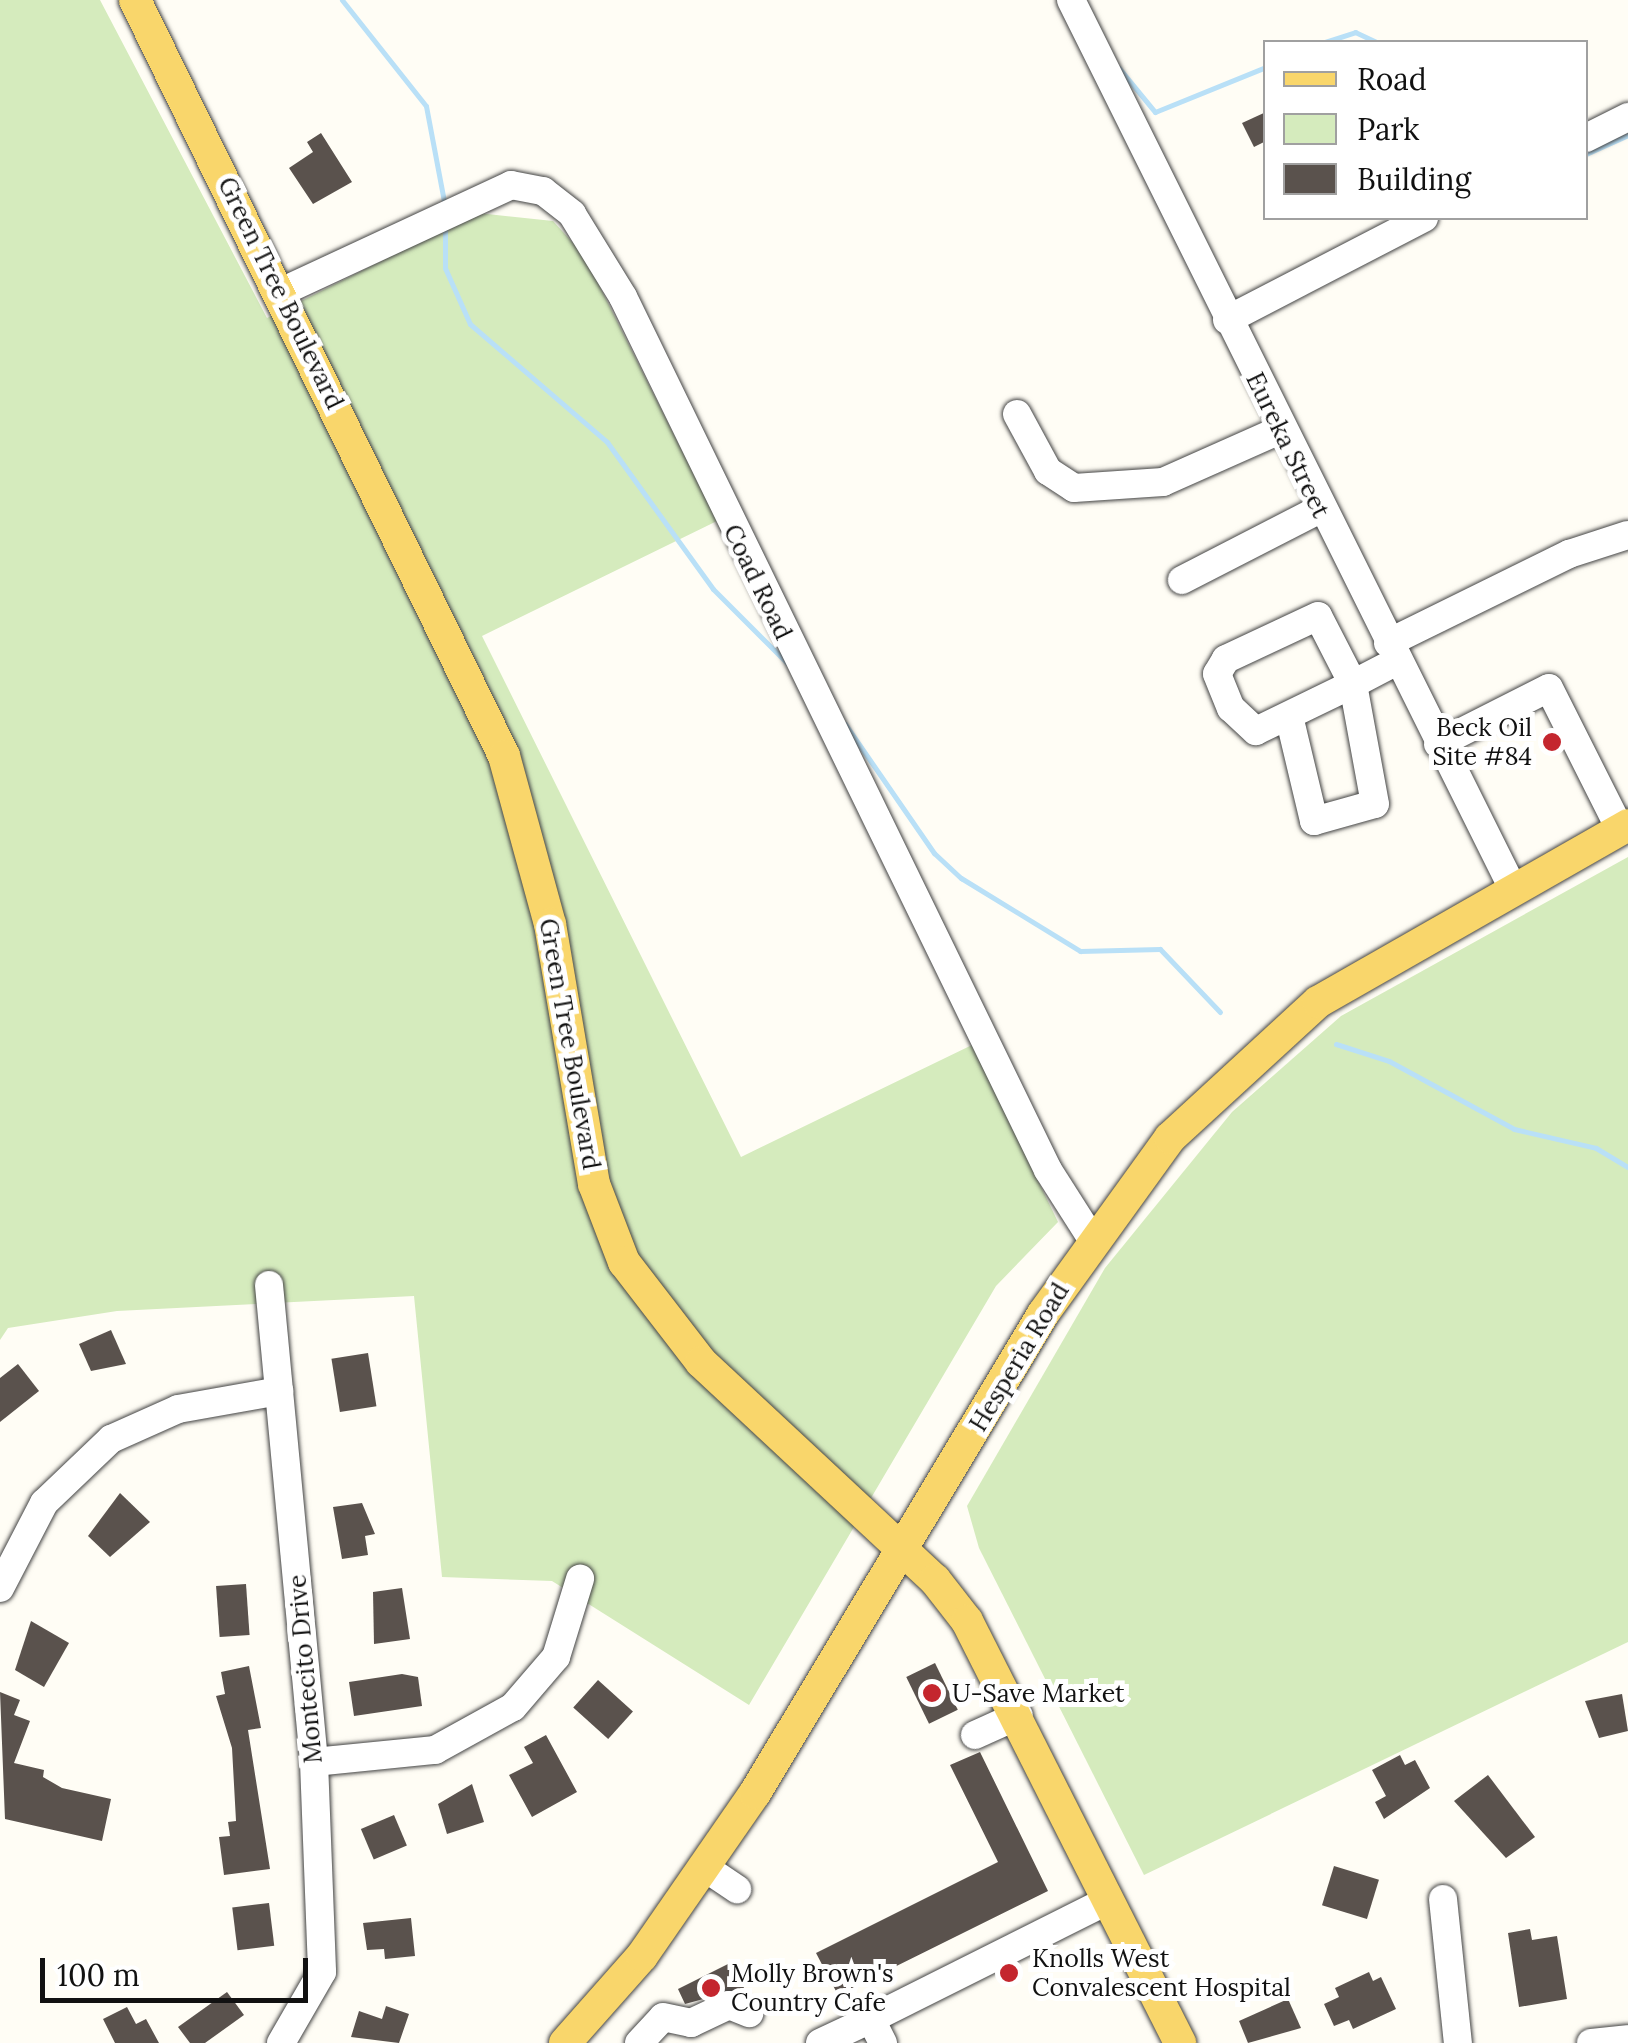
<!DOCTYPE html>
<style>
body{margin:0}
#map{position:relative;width:1628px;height:2043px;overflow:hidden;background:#fffdf5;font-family:Lora,serif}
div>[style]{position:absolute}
.green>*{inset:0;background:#d5ebbd}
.stream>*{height:5px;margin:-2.5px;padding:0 2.5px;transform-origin:2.5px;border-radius:2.5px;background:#b9e0f7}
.building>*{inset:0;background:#5a524d;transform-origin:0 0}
.roads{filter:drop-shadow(0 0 2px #444) drop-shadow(0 0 2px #444)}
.minor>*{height:28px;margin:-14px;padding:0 14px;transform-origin:14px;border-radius:14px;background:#fff}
.major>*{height:32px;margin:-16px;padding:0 16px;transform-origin:16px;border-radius:16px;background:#f9d66b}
.dots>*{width:28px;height:28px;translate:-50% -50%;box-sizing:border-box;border:5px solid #fff;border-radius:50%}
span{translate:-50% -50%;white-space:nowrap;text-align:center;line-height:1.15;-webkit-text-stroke:10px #fff;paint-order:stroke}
.street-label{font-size:25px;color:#111}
.poi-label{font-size:25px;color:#111}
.right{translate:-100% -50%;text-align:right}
.left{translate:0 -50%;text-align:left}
.legend{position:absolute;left:1263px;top:40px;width:325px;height:180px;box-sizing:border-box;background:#fff;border:2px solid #a0a0a0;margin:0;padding:12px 18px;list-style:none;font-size:30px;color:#111}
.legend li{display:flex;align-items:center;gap:20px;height:50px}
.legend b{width:50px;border:2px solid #a0a0a0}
.scale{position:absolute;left:40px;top:1958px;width:268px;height:45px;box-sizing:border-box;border:5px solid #111;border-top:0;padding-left:12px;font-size:30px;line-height:35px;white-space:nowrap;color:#111;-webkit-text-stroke:8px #fff;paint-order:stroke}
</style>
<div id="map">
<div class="green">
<i style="clip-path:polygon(0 0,100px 0,267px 318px,478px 213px,553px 221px,584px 255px,717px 521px,482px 636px,741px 1157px,972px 1045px,1058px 1222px,996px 1286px,749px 1705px,552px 1581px,442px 1577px,414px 1296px,117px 1311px,8px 1328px,0 1340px)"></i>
<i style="clip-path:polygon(1628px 857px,1628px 1642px,1144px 1875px,979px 1548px,967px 1506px,1105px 1268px,1232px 1112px,1341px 1016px)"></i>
</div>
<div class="stream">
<i style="left:342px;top:0;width:135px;rotate:51.6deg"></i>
<i style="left:426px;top:106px;width:103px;rotate:79.3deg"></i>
<i style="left:1325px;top:42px;width:32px;rotate:-18deg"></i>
<i style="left:1355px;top:32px;width:23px;rotate:25deg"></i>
<i style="left:1119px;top:68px;width:57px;rotate:50.7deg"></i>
<i style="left:1155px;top:112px;width:120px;rotate:-22.1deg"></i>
<i style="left:1586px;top:154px;width:46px;rotate:-24.3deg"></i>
<i style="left:445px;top:228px;width:40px;rotate:90deg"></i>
<i style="left:445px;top:268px;width:61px;rotate:65.9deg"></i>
<i style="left:470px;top:324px;width:181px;rotate:40.7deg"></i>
<i style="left:607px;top:442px;width:181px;rotate:54.2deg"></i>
<i style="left:713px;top:589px;width:109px;rotate:45deg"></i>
<i style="left:845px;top:724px;width:157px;rotate:55.4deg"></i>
<i style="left:934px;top:853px;width:37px;rotate:43deg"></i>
<i style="left:961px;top:878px;width:140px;rotate:31.5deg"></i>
<i style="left:1080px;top:951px;width:80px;rotate:-1.4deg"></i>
<i style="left:1160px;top:949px;width:87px;rotate:46.4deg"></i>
<i style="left:1336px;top:1044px;width:56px;rotate:17.8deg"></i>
<i style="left:1389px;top:1061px;width:142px;rotate:28.5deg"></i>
<i style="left:1514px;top:1129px;width:84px;rotate:13deg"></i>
<i style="left:1596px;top:1148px;width:37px;rotate:31deg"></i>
</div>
<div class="building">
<i style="clip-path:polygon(1266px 112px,1266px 141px,1254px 147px,1242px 123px)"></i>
<i style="clip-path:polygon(321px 133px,352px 182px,313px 204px,289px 168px,313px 152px,307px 142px)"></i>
<i style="clip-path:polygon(111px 1330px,126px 1364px,91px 1371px,79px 1344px)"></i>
<i style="left:368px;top:1353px;width:54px;height:37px;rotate:81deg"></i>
<i style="clip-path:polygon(18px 1364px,39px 1391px,0 1422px,0 1378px)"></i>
<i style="clip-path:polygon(120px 1493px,150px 1522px,110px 1557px,88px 1536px)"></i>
<i style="clip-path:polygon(362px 1503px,375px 1534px,365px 1536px,368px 1555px,342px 1559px,333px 1507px)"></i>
<i style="left:246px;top:1584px;width:51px;height:30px;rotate:86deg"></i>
<i style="clip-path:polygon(402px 1588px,410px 1639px,374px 1644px,373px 1592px)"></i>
<i style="clip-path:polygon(31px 1621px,69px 1643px,44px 1687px,15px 1670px)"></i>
<i style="left:935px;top:1663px;width:52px;height:32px;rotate:64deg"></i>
<i style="clip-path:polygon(249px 1666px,261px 1728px,248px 1730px,270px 1869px,224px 1875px,219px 1837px,230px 1836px,228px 1822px,236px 1821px,232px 1748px,216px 1696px,225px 1694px,221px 1672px)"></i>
<i style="clip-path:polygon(402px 1674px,418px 1677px,422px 1706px,354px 1716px,349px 1682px)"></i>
<i style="left:598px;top:1680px;width:47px;height:37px;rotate:42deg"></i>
<i style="clip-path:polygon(0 1692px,20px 1700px,14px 1715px,30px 1721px,14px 1763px,44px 1770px,43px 1777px,62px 1788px,111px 1799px,102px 1841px,5px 1819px)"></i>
<i style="clip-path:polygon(1622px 1694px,1628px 1731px,1599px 1738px,1585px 1701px)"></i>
<i style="clip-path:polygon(546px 1735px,577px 1792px,532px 1817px,509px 1775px,533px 1763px,524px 1747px)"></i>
<i style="clip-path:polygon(980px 1752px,1048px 1891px,838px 1995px,816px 1953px,998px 1862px,950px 1765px)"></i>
<i style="clip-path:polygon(1400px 1755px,1405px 1765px,1415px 1760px,1430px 1788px,1384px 1819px,1375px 1802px,1386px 1796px,1372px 1770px)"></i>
<i style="clip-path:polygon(1488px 1775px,1535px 1837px,1506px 1858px,1454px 1801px)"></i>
<i style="clip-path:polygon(472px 1784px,484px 1822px,447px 1834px,438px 1804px)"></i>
<i style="left:394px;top:1815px;width:33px;height:36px;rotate:67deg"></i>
<i style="left:1334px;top:1866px;width:47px;height:41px;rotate:17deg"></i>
<i style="left:269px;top:1903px;width:43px;height:37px;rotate:83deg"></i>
<i style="clip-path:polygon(411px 1918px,415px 1956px,385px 1959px,384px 1949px,367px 1950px,363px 1923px)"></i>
<i style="clip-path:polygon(1530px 1929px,1532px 1940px,1557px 1936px,1567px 1999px,1519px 2007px,1508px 1933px)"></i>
<i style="clip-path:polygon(732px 1962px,744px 1988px,685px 2004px,678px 1989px)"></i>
<i style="clip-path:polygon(1369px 1972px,1373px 1981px,1381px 1977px,1396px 2009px,1353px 2029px,1349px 2020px,1334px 2026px,1324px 2004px,1339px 1997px,1335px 1988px)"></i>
<i style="clip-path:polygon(227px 1992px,244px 2015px,205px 2043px,190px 2043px,178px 2027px)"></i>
<i style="clip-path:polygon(1288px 1999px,1301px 2028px,1248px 2043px,1239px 2021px)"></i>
<i style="clip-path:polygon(386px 2006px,409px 2014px,399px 2043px,351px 2037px,359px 2011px,382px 2019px)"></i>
<i style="clip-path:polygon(127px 2007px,136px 2024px,146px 2019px,159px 2043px,115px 2043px,103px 2019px)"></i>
</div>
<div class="roads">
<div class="minor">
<i style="left:1071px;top:0;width:991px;rotate:63.56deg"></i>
<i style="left:1586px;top:138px;width:47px;rotate:-26.6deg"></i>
<i style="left:281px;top:292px;width:254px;rotate:-24.9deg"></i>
<i style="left:511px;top:185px;width:33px;rotate:11deg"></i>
<i style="left:543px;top:191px;width:37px;rotate:38deg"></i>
<i style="left:572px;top:214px;width:97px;rotate:58.4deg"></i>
<i style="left:623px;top:297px;width:971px;rotate:64.04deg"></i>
<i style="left:1048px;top:1170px;width:82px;rotate:57.5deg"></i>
<i style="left:1227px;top:320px;width:222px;rotate:-27.4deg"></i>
<i style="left:1017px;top:414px;width:65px;rotate:61.5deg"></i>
<i style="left:1048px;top:471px;width:31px;rotate:33deg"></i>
<i style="left:1074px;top:488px;width:89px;rotate:-3.9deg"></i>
<i style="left:1163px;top:482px;width:128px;rotate:-24deg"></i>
<i style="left:1182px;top:580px;width:155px;rotate:-27.2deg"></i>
<i style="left:1388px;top:643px;width:202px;rotate:-26.2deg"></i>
<i style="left:1569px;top:554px;width:62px;rotate:-17.9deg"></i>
<i style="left:1289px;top:716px;width:108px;rotate:76.6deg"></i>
<i style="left:1314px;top:821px;width:63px;rotate:-15.6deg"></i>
<i style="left:1375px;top:804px;width:122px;rotate:-100.4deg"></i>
<i style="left:1353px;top:684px;width:76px;rotate:-117.2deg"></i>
<i style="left:1318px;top:616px;width:102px;rotate:154.9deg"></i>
<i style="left:1226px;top:659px;width:17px;rotate:121deg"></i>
<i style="left:1217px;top:674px;width:37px;rotate:68deg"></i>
<i style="left:1231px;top:708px;width:34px;rotate:43deg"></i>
<i style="left:1256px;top:731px;width:108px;rotate:-25.9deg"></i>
<i style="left:1353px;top:684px;width:50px;rotate:-27.6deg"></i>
<i style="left:1438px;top:744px;width:124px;rotate:-26.8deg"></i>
<i style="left:1549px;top:688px;width:158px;rotate:63.3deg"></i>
<i style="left:269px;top:1285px;width:479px;rotate:84.6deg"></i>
<i style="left:314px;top:1762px;width:210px;rotate:87.8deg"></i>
<i style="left:322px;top:1972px;width:82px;rotate:120deg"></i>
<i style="left:0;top:1588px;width:96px;rotate:-62.6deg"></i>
<i style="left:44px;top:1503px;width:93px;rotate:-43.7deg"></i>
<i style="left:111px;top:1439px;width:73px;rotate:-24.1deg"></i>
<i style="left:178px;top:1409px;width:103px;rotate:-10.1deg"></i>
<i style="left:975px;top:1735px;width:48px;rotate:-24.4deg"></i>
<i style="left:314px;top:1762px;width:122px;rotate:-5.7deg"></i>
<i style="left:435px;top:1750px;width:89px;rotate:-28.9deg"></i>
<i style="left:513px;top:1707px;width:66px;rotate:-49.3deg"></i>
<i style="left:556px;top:1657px;width:82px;rotate:-72.9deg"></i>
<i style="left:704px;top:1867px;width:40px;rotate:34deg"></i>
<i style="left:1443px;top:1899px;width:145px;rotate:84.1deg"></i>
<i style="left:639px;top:2043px;width:35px;rotate:-47deg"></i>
<i style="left:663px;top:2017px;width:29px;rotate:12deg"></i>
<i style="left:691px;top:2023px;width:42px;rotate:-25.3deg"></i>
<i style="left:729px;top:2005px;width:22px;rotate:22deg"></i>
<i style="left:820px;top:2043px;width:56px;rotate:-25.2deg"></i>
<i style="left:883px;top:2043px;width:27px;rotate:-117deg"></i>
<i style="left:871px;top:2019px;width:266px;rotate:-26.6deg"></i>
<i style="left:1591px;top:2043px;width:37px;rotate:-6deg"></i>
</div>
<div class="major">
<i style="left:135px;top:0;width:841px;rotate:63.98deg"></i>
<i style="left:504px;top:756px;width:174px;rotate:74.7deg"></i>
<i style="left:550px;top:924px;width:264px;rotate:80.4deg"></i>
<i style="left:594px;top:1184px;width:84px;rotate:69deg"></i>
<i style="left:624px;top:1262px;width:126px;rotate:52.4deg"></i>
<i style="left:701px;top:1362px;width:320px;rotate:43deg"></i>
<i style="left:935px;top:1580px;width:52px;rotate:52deg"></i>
<i style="left:967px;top:1621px;width:473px;rotate:63.2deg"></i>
<i style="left:565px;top:2043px;width:116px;rotate:-48.5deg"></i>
<i style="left:642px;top:1956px;width:198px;rotate:-55.3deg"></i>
<i style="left:755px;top:1793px;width:559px;rotate:-58.98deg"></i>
<i style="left:1043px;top:1314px;width:217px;rotate:-54.2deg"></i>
<i style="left:1170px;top:1138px;width:201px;rotate:-42.6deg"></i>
<i style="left:1318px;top:1002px;width:357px;rotate:-29.7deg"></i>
</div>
</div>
<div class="dots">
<i style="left:1552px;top:742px;background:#c4262e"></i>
<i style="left:932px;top:1693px;background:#c4262e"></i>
<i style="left:1009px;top:1973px;background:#c4262e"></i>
<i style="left:711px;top:1988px;background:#c4262e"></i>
</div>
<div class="street-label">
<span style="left:281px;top:293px;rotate:64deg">Green Tree Boulevard</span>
<span style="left:1288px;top:445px;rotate:64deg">Eureka Street</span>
<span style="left:758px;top:582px;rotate:64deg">Coad Road</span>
<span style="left:570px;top:1044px;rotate:80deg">Green Tree Boulevard</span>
<span style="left:1019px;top:1357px;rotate:-59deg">Hesperia Road</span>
<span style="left:305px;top:1669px;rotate:-95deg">Montecito Drive</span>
</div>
<div class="poi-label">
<span class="right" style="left:1532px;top:742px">Beck Oil<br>Site #84</span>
<span class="left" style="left:952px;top:1693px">U-Save Market</span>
<span class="left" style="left:1032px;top:1973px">Knolls West<br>Convalescent Hospital</span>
<span class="left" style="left:731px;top:1988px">Molly Brown's<br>Country Cafe</span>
</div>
<ul class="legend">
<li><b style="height:12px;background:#f9d66b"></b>Road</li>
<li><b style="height:28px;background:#d5ebbd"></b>Park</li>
<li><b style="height:28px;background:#5a524d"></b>Building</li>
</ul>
<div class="scale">100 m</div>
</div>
